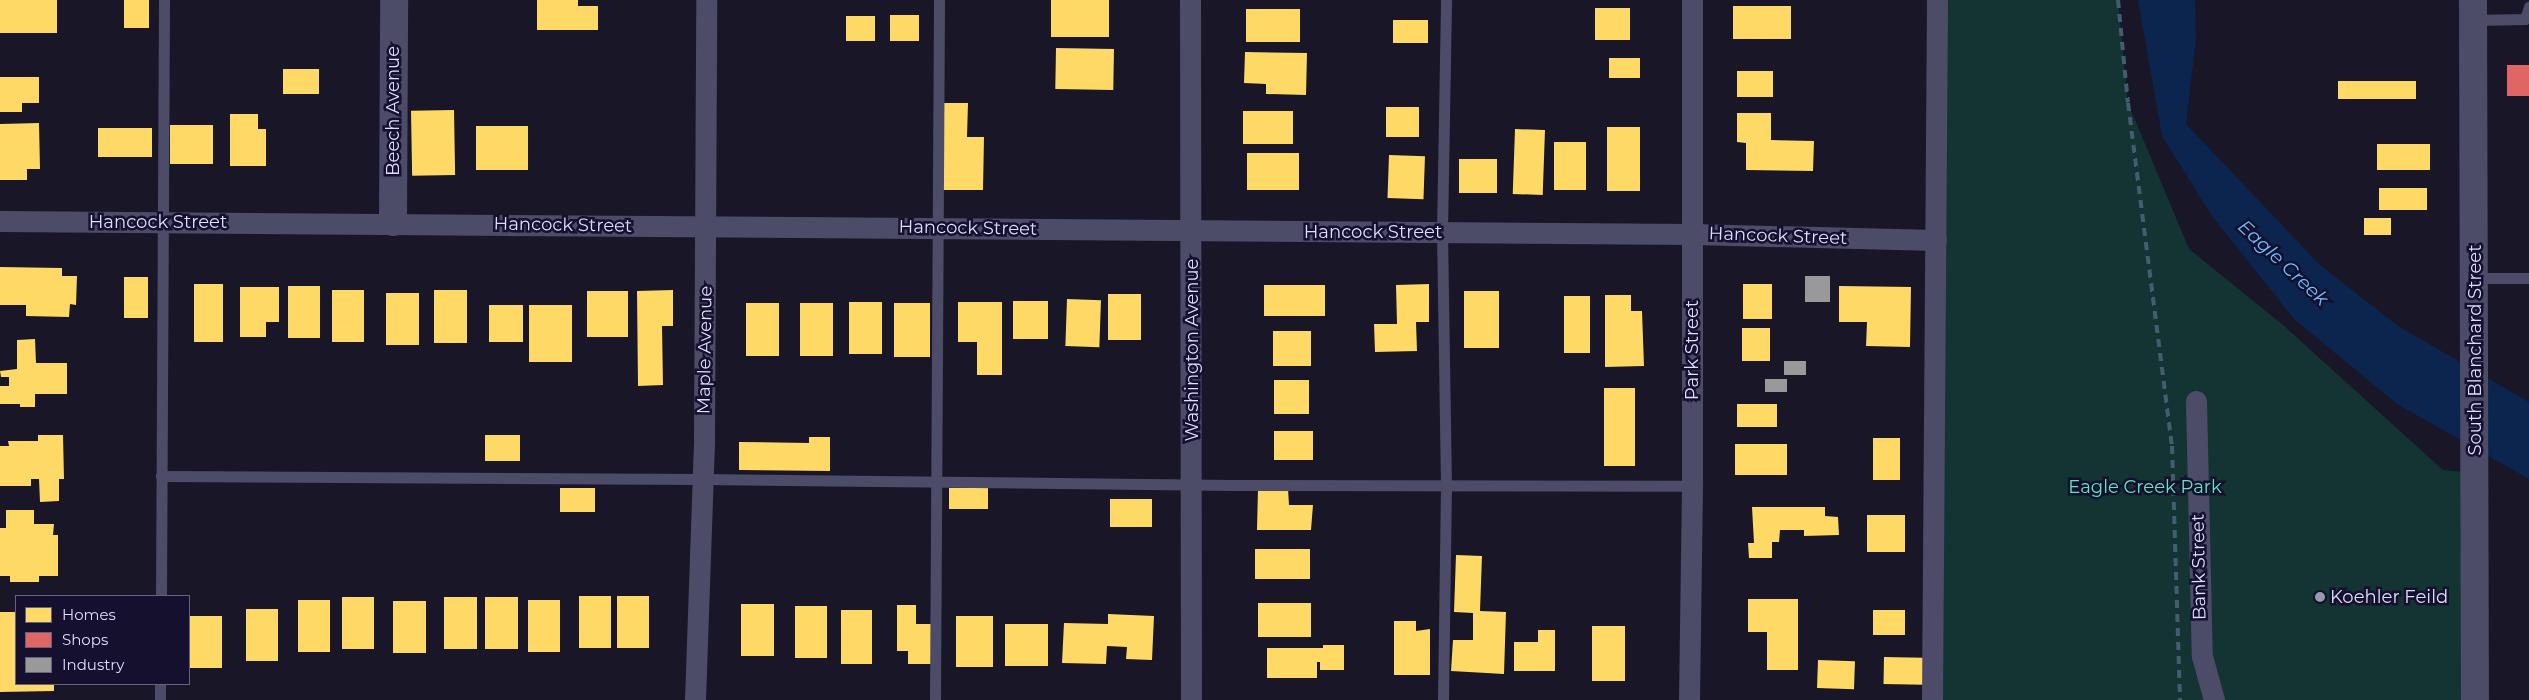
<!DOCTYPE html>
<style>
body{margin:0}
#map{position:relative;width:2529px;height:700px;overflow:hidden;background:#191627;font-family:Montserrat,sans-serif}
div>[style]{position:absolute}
.green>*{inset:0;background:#143333}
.water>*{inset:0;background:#0b254e}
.homes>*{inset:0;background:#ffd966;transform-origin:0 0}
.shops>*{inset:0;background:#e06666;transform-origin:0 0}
.industry>*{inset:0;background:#999;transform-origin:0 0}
.service>*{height:11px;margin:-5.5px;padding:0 5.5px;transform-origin:5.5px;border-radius:5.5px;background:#4c4c68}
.minor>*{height:21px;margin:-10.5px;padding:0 10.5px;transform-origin:10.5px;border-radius:10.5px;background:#4c4c68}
.tertiary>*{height:28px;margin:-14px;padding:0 14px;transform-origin:14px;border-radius:14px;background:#4c4c68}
.rail>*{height:4px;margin-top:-2px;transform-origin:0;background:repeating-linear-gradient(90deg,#455c6f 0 8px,transparent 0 14px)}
.dots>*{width:14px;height:14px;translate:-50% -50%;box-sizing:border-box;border:2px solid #14102d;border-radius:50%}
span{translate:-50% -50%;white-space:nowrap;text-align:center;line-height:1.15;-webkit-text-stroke:5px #14102d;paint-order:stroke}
.street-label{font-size:18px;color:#dfdcff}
.park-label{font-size:18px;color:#60e7c1}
.poi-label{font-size:18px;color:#dfdcff}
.left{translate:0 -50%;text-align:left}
.water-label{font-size:19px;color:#6ac0ff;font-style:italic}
.legend{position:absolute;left:15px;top:595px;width:175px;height:90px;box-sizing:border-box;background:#14102d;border:1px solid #656281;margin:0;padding:6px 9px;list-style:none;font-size:15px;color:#dfdcff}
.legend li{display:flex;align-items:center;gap:10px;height:25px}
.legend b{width:25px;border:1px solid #656281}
</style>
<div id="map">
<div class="green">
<i style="clip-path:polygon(1935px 0,2118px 0,2128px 103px,2189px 249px,2283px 325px,2443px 470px,2475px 473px,2475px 700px,1932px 700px)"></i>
</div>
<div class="water">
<i style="clip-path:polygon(2138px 0,2195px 0,2196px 39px,2186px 124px,2320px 265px,2398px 326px,2529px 402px,2529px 479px,2397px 404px,2294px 319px,2212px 216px,2162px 136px)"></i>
</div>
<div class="homes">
<i style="left:0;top:0;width:57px;height:33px"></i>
<i style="left:124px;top:0;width:25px;height:28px"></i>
<i style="clip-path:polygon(537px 0,578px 0,578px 6px,598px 6px,598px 30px,537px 30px)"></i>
<i style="left:1051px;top:0;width:58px;height:37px"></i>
<i style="left:1733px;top:6px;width:58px;height:33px"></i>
<i style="left:1595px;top:8px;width:35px;height:32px"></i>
<i style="left:1246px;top:9px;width:54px;height:33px"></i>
<i style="left:890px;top:15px;width:29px;height:26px"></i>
<i style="left:846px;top:16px;width:29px;height:25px"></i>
<i style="left:1393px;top:20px;width:35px;height:23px"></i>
<i style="left:1056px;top:48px;width:58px;height:41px;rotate:1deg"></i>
<i style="clip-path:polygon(1245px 52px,1307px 53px,1306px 95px,1266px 94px,1266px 84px,1244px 83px)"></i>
<i style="left:1609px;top:58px;width:31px;height:20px"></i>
<i style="left:283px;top:69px;width:36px;height:25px"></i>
<i style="left:1737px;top:71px;width:36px;height:26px"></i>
<i style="clip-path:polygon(0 77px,39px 77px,39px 103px,22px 103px,22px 112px,0 112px)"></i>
<i style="left:2338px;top:81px;width:78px;height:18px"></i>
<i style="clip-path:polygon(943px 103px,968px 103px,967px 137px,984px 137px,983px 190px,942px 190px)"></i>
<i style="left:1386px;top:107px;width:33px;height:30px"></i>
<i style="left:454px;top:110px;width:65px;height:43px;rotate:89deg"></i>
<i style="left:1243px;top:111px;width:50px;height:33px"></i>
<i style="clip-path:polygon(1737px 113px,1771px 113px,1771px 140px,1814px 141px,1813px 171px,1746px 170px,1746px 143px,1737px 142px)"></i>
<i style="clip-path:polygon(230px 114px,258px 114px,258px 129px,266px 129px,266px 166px,230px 166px)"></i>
<i style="clip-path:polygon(39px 123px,40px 169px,27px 169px,27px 180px,0 180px,0 124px)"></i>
<i style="left:170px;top:125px;width:43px;height:39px"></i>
<i style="left:476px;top:126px;width:52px;height:44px"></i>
<i style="left:1607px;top:127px;width:33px;height:64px"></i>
<i style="left:98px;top:128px;width:54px;height:29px"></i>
<i style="left:1515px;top:129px;width:30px;height:65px;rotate:2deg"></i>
<i style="left:1554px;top:142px;width:32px;height:48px"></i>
<i style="left:2377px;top:144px;width:53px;height:26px"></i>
<i style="left:1247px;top:153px;width:52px;height:37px"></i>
<i style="left:1389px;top:155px;width:36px;height:43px;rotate:2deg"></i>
<i style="left:1459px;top:159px;width:38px;height:34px"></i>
<i style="left:2379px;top:188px;width:48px;height:22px"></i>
<i style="left:2391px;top:218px;width:17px;height:27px;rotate:90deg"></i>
<i style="clip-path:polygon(0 267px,62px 268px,62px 276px,77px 276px,76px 305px,70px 304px,69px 317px,26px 316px,26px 305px,0 305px)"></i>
<i style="left:124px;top:277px;width:24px;height:41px"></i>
<i style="left:194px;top:284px;width:29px;height:58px"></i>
<i style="clip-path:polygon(1429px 284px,1429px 322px,1416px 322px,1417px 351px,1375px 352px,1374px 324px,1397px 324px,1396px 285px)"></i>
<i style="left:1743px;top:284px;width:29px;height:35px"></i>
<i style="left:1264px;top:285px;width:61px;height:31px"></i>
<i style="left:288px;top:286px;width:32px;height:52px"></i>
<i style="clip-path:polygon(1839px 286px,1911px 287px,1910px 347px,1866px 346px,1867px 322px,1839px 322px)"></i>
<i style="clip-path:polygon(240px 287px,279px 287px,279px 322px,266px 322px,266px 337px,240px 337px)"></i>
<i style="left:332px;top:290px;width:32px;height:52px"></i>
<i style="left:434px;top:290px;width:33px;height:53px"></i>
<i style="clip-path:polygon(673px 290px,673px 326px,662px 326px,663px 385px,638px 386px,637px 291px)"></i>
<i style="left:587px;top:291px;width:41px;height:46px"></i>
<i style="left:1464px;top:291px;width:35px;height:57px"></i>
<i style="left:386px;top:293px;width:33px;height:52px"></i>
<i style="left:1108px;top:294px;width:33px;height:46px"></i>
<i style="clip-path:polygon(1605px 295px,1631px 295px,1631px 311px,1642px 311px,1644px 366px,1605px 367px)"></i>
<i style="left:1564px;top:296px;width:26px;height:57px"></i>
<i style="left:1067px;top:299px;width:34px;height:47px;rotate:2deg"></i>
<i style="left:1013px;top:301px;width:35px;height:38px"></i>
<i style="left:849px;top:302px;width:33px;height:52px"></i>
<i style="clip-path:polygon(958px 302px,1002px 302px,1002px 375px,977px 375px,977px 342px,958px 342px)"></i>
<i style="left:746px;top:303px;width:33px;height:53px"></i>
<i style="left:800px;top:303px;width:33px;height:53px"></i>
<i style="left:894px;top:303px;width:36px;height:54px"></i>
<i style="left:489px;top:305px;width:34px;height:37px"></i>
<i style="left:529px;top:305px;width:43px;height:57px"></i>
<i style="left:1742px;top:328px;width:28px;height:33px"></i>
<i style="left:1273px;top:331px;width:38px;height:35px"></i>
<i style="clip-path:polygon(35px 339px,36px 363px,67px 363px,67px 394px,35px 394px,35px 407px,20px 407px,20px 404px,0 404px,0 386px,9px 386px,9px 377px,1px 377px,0 371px,17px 369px,17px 340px)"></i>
<i style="left:1274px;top:380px;width:35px;height:34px"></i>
<i style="left:1604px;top:388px;width:31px;height:78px"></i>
<i style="left:1737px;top:404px;width:40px;height:23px"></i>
<i style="left:1274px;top:431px;width:39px;height:29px"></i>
<i style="clip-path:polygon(38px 435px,63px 435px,64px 479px,59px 479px,59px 501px,40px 502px,39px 479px,31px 479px,31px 486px,0 486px,0 446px,9px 446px,8px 441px,38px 441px)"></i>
<i style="left:485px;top:435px;width:35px;height:26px"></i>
<i style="clip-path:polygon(809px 437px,830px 437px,830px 471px,739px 470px,739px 442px,809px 443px)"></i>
<i style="left:1873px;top:438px;width:27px;height:42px"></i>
<i style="left:1735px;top:444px;width:52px;height:31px"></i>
<i style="left:560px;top:488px;width:35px;height:24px"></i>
<i style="left:949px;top:488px;width:39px;height:21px"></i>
<i style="clip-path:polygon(1258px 488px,1288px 489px,1289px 505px,1313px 505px,1311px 530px,1257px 530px)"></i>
<i style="left:1110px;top:499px;width:42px;height:28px"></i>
<i style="clip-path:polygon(1752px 507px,1825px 507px,1825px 516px,1838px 517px,1839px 535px,1804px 536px,1804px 530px,1780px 530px,1779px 542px,1772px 542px,1772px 558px,1749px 558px,1748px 543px,1754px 543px)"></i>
<i style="clip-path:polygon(6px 510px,34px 510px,34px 524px,54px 524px,53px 535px,58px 535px,58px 576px,39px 576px,39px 582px,10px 582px,10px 576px,0 576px,0 528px,6px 528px)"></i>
<i style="left:1867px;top:515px;width:38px;height:37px"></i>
<i style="left:1255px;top:549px;width:55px;height:30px"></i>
<i style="clip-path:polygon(1456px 555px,1482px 556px,1480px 611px,1506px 612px,1504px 674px,1451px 671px,1453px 640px,1473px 640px,1473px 613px,1454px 612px)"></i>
<i style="left:579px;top:596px;width:32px;height:52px"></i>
<i style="left:617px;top:596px;width:32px;height:52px"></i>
<i style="left:342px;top:597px;width:32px;height:52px"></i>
<i style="left:444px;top:597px;width:33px;height:52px"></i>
<i style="left:485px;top:597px;width:33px;height:52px"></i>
<i style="clip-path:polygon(1748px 599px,1798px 599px,1798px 670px,1767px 670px,1767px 632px,1748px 632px)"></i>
<i style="left:298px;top:600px;width:32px;height:52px"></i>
<i style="left:528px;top:600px;width:32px;height:52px"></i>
<i style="left:393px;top:601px;width:33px;height:52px"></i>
<i style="left:1258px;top:603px;width:53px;height:34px"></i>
<i style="left:741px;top:604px;width:33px;height:52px"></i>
<i style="clip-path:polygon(897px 605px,916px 605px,916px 624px,934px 624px,934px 664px,908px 664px,908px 651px,897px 651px)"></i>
<i style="left:795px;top:606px;width:32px;height:52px"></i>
<i style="left:246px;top:609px;width:32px;height:52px"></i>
<i style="left:841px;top:610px;width:31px;height:54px"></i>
<i style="left:1873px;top:610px;width:32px;height:25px"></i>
<i style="clip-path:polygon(0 612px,16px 612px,16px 684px,54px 684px,54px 691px,0 692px)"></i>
<i style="clip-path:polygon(1108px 614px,1154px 616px,1152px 660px,1126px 659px,1127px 647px,1107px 646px,1106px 664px,1062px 663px,1064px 623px,1108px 624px)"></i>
<i style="left:190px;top:616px;width:32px;height:52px"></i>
<i style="left:956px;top:616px;width:37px;height:51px"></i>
<i style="clip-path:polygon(1394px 621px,1416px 621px,1416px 631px,1430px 629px,1430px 675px,1394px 675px)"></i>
<i style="left:1005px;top:624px;width:43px;height:42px"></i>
<i style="left:1592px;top:626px;width:33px;height:55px"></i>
<i style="clip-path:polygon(1538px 630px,1555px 630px,1555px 671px,1514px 671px,1514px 642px,1538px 642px)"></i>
<i style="clip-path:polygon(1323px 645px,1344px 645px,1344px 670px,1320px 670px,1320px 662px,1317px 662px,1317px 678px,1267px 678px,1267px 648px,1323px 648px)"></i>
<i style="left:1884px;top:657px;width:40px;height:27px;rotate:1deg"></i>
<i style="left:1818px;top:660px;width:37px;height:28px;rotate:2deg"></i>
</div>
<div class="shops">
<i style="left:2507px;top:65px;width:22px;height:31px"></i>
</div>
<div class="industry">
<i style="left:1805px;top:276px;width:25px;height:26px"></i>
<i style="left:1784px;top:361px;width:22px;height:14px"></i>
<i style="left:1765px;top:379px;width:22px;height:13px"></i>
</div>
<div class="service">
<i style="left:2474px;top:20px;width:51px;rotate:-1.1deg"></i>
<i style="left:2525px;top:19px;width:13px;rotate:-72deg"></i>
<i style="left:2474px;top:278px;width:55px"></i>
<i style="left:161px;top:476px;width:541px;rotate:0.32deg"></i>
<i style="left:702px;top:479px;width:529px;rotate:0.65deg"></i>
<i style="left:1231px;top:485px;width:461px;rotate:0.1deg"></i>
<i style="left:161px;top:596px;width:596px;rotate:-89.71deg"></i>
<i style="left:160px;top:700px;width:16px;rotate:-90deg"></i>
<i style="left:935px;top:700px;width:700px;rotate:-89.67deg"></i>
<i style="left:1443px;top:700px;width:214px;rotate:-89.2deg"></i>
<i style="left:1446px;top:486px;width:254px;rotate:-90.9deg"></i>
<i style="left:1442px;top:232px;width:232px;rotate:-89deg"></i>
</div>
<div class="minor">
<i style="left:1190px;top:0;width:700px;rotate:89.92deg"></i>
<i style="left:0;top:221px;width:1692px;rotate:0.44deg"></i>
<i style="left:1692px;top:234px;width:244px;rotate:1.4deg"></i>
<i style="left:2196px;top:401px;width:255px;rotate:88.7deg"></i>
<i style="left:2202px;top:656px;width:46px;rotate:74.7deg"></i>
<i style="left:695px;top:700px;width:262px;rotate:-88deg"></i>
<i style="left:704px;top:438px;width:438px;rotate:-89.7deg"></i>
<i style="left:1689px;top:700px;width:214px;rotate:-89.2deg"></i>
<i style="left:1692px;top:486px;width:486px;rotate:-90deg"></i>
<i style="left:1932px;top:700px;width:700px;rotate:-89.59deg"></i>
</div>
<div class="tertiary">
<i style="left:2473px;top:0;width:700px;rotate:89.84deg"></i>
<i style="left:393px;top:222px;width:222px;rotate:-89.7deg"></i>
</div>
<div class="rail">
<i style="left:2118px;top:0;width:103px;rotate:84.5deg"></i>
<i style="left:2128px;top:103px;width:346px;rotate:82.7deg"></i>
<i style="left:2172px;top:446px;width:254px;rotate:88.2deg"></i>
</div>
<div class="dots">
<i style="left:2320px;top:597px;background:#9a97b3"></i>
</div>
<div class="street-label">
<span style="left:393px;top:111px;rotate:-90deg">Beech Avenue</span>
<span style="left:158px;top:222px">Hancock Street</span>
<span style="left:563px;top:225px;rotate:1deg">Hancock Street</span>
<span style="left:968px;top:228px;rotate:1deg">Hancock Street</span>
<span style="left:1373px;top:232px">Hancock Street</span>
<span style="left:1778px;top:236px;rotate:2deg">Hancock Street</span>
<span style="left:705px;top:350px;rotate:-89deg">Maple Avenue</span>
<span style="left:1192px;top:350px;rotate:-90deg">Washington Avenue</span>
<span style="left:1692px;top:350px;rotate:-90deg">Park Street</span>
<span style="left:2475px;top:350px;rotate:-90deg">South Blanchard Street</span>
<span style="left:2199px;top:567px;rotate:-91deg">Bank Street</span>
</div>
<div class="park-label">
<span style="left:2145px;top:487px">Eagle Creek Park</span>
</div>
<div class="poi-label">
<span class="left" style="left:2330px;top:597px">Koehler Feild</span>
</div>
<div class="water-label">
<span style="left:2283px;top:263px;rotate:43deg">Eagle Creek</span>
</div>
<ul class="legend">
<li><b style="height:14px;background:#ffd966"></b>Homes</li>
<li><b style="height:14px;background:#e06666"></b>Shops</li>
<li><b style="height:14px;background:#999"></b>Industry</li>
</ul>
</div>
